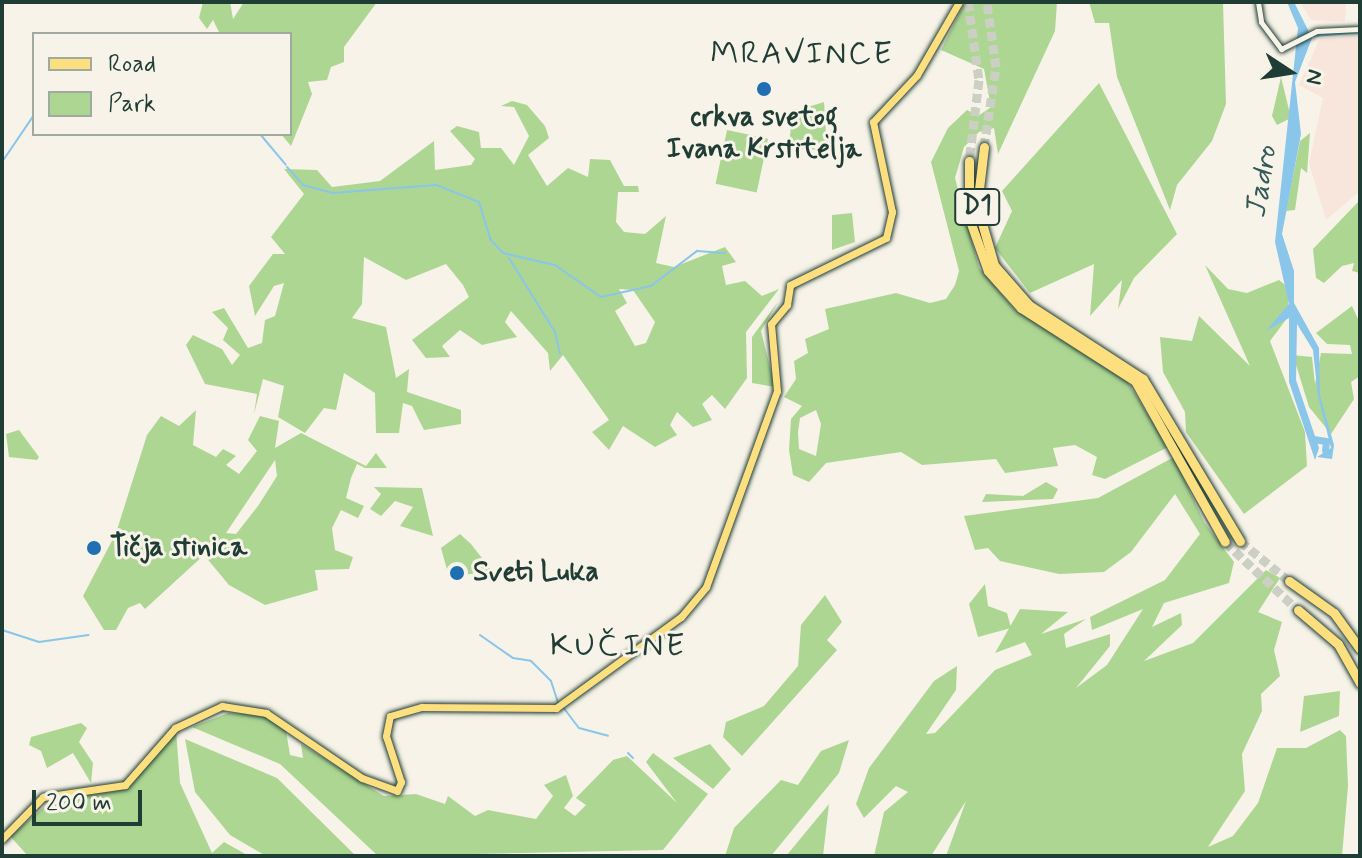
<!DOCTYPE html>
<meta charset="utf-8">
<style>
body{margin:0}
#map{position:relative;width:1362px;height:858px;overflow:hidden;background:#f7f3e8;font-family:Mynerve,sans-serif}
div>[style]{position:absolute}
.built>*{inset:0;background:#f8e6dc}
.green>*{inset:0;background:#aed693;transform-origin:0 0}
.water>*{inset:0;background:#8ac5ea}
.stream>*{height:2px;margin:-1px;padding:0 1px;transform-origin:1px;border-radius:1px;background:#8ac5ea}
.river>*{height:7px;margin:-3.5px;padding:0 3.5px;transform-origin:3.5px;border-radius:3.5px;background:#8ac5ea}
.highway-tunnel>*{height:9px;margin-top:-4.5px;transform-origin:0;background:repeating-linear-gradient(90deg,#cccfc4 0 9px,transparent 0 13.5px)}
.roads{filter:drop-shadow(0 0 2px #1f3d34) drop-shadow(0 0 2px #1f3d34)}
.minor>*{height:5px;margin:-2.5px;padding:0 2.5px;transform-origin:2.5px;border-radius:2.5px;background:#f7f3e8}
.major>*{height:7px;margin:-3.5px;padding:0 3.5px;transform-origin:3.5px;border-radius:3.5px;background:#fedf80}
.highway>*{height:9px;margin:-4.5px;padding:0 4.5px;transform-origin:4.5px;border-radius:4.5px;background:#fedf80}
.dots>*{width:22px;height:22px;translate:-50% -50%;box-sizing:border-box;border:4px solid #f7f3e8;border-radius:50%}
span{translate:-50% -50%;white-space:nowrap;text-align:center;line-height:1.15;-webkit-text-stroke:6px #f7f3e8;paint-order:stroke}
.shield-label span{padding:2px 6px;background:#f7f3e8;border:2px solid;border-radius:6px;-webkit-text-stroke-width:0}
.shield-label{font-size:26px;color:#1f3d34;font-weight:700}
.poi-label{font-size:28px;color:#1f3d34;font-weight:700}
.left{translate:0 -50%;text-align:left}
.water-label{font-size:30px;color:#345858;font-style:italic}
.quarter-label{font-size:32px;color:#1f3d34;letter-spacing:2px}
.frame{position:absolute;inset:0;border:4px solid #1f3d34;pointer-events:none}
.legend{position:absolute;left:32px;top:32px;width:260px;height:104px;box-sizing:border-box;background:#f7f3e8;border:2px solid #a1aaa0;margin:0;padding:10px 14px;list-style:none;font-size:24px;color:#1f3d34}
.legend li{display:flex;align-items:center;gap:16px;height:40px}
.legend b{width:40px;border:2px solid #a1aaa0}
.north{position:absolute;left:1250px;top:32px;width:80px;height:80px;-webkit-text-stroke:6px #f7f3e8;paint-order:stroke;rotate:102deg;font-size:22px;font-weight:700;line-height:32px;text-align:center;color:#1f3d34}
.north::after{content:'';display:block;margin:auto;width:28px;height:36px;background:#1f3d34;clip-path:polygon(50% 0,100% 100%,50% 72%,0 100%)}
.scale{position:absolute;left:32px;top:790px;width:110px;height:36px;box-sizing:border-box;border:4px solid #1f3d34;border-top:0;padding-left:10px;font-size:24px;line-height:28px;white-space:nowrap;color:#1f3d34;-webkit-text-stroke:6px #f7f3e8;paint-order:stroke}
</style>
<div id="map">
<div class="built">
<i style="clip-path:polygon(1300px 2px,1346px 2px,1345px 22px,1311px 20px)"></i>
<i style="clip-path:polygon(1360px 36px,1360px 191px,1326px 220px,1309px 163px,1323px 98px,1299px 85px,1320px 38px)"></i>
</div>
<div class="green">
<i style="clip-path:polygon(203px 2px,230px 2px,233px 19px,244px 2px,377px 2px,344px 47px,344px 62px,331px 67px,327px 80px,308px 82px,312px 94px,291px 146px,281px 134px,290px 134px,290px 34px,220px 34px,213px 20px,207px 29px,199px 18px)"></i>
<i style="clip-path:polygon(evenodd,965px 2px,1057px 2px,1055px 31px,998px 154px,994px 128px,979px 132px,964px 147px,955px 178px,979px 268px,1015px 310px,1127px 381px,1168px 447px,1105px 479px,1092px 475px,1097px 457px,1075px 445px,1053px 448px,1058px 466px,1005px 473px,996px 459px,922px 465px,901px 452px,826px 463px,809px 482px,793px 475px,789px 450px,791px 419px,802px 406px,784px 397px,796px 379px,794px 361px,808px 353px,805px 339px,829px 329px,825px 309px,896px 293px,930px 303px,946px 299px,955px 285px,959px 271px,931px 162px,948px 128px,967px 110px,978px 116px,991px 107px,984px 69px,941px 50px,965px 2px,816px 410px,821px 424px,816px 456px,799px 449px,798px 432px,800px 418px,816px 410px)"></i>
<i style="clip-path:polygon(1089px 2px,1223px 2px,1226px 104px,1212px 141px,1177px 185px,1170px 210px,1117px 77px,1109px 23px,1095px 23px)"></i>
<i style="clip-path:polygon(1281px 77px,1291px 118px,1277px 125px,1272px 116px)"></i>
<i style="clip-path:polygon(1099px 83px,1177px 234px,1134px 278px,1118px 309px,1122px 280px,1090px 316px,1094px 264px,1030px 293px,995px 248px,1012px 211px,1002px 191px)"></i>
<i style="clip-path:polygon(evenodd,512px 101px,527px 105px,545px 126px,549px 138px,528px 155px,547px 186px,568px 168px,588px 177px,590px 159px,610px 160px,624px 186px,638px 186px,639px 192px,618px 192px,616px 222px,624px 232px,645px 234px,666px 216px,656px 263px,674px 267px,725px 247px,736px 262px,722px 266px,726px 285px,745px 281px,762px 296px,779px 289px,746px 332px,747px 378px,725px 409px,712px 395px,702px 404px,712px 420px,693px 427px,677px 412px,670px 425px,677px 435px,655px 447px,623px 426px,609px 450px,592px 432px,609px 420px,563px 355px,550px 371px,548px 353px,511px 311px,505px 322px,517px 337px,482px 345px,460px 330px,442px 346px,450px 357px,426px 358px,412px 340px,469px 297px,463px 285px,446px 264px,406px 280px,364px 257px,362px 304px,352px 318px,386px 327px,396px 378px,409px 369px,407px 392px,461px 410px,461px 424px,424px 430px,412px 406px,403px 403px,399px 433px,376px 433px,375px 393px,344px 373px,336px 410px,324px 408px,305px 433px,278px 417px,284px 386px,263px 379px,254px 414px,257px 394px,205px 384px,186px 345px,193px 335px,222px 349px,232px 365px,240px 355px,223px 340px,228px 328px,212px 312px,224px 308px,248px 348px,262px 343px,265px 320px,275px 316px,284px 283px,274px 286px,255px 316px,249px 286px,273px 254px,285px 254px,271px 237px,304px 194px,284px 169px,317px 170px,332px 187px,380px 181px,434px 141px,435px 170px,471px 165px,475px 159px,450px 131px,457px 126px,479px 132px,481px 148px,501px 148px,514px 165px,529px 136px,514px 107px,501px 106px,512px 101px,619px 289px,633px 290px,655px 322px,646px 343px,635px 346px,615px 311px,627px 303px,619px 289px)"></i>
<i style="clip-path:polygon(824px 102px,827px 150px,789px 149px,792px 112px)"></i>
<i style="left:727px;top:130px;width:42px;height:55px;rotate:12deg"></i>
<i style="clip-path:polygon(1310px 133px,1307px 173px,1301px 168px,1295px 210px,1286px 211px,1300px 141px)"></i>
<i style="clip-path:polygon(1358px 202px,1360px 273px,1352px 271px,1354px 263px,1342px 266px,1324px 283px,1316px 278px,1313px 249px)"></i>
<i style="clip-path:polygon(852px 213px,855px 242px,832px 250px,832px 215px)"></i>
<i style="clip-path:polygon(1205px 265px,1228px 289px,1247px 293px,1279px 280px,1289px 288px,1288px 317px,1270px 341px,1305px 432px,1307px 466px,1244px 514px,1186px 432px,1185px 412px,1163px 372px,1160px 337px,1192px 341px,1199px 316px,1250px 366px)"></i>
<i style="clip-path:polygon(778px 302px,761px 331px,775px 387px,752px 383px,752px 337px)"></i>
<i style="clip-path:polygon(1352px 306px,1360px 323px,1360px 376px,1351px 382px,1354px 399px,1331px 434px,1309px 407px,1293px 355px,1312px 357px,1315px 384px,1321px 353px,1352px 354px,1350px 345px,1327px 344px,1316px 333px)"></i>
<i style="clip-path:polygon(evenodd,196px 410px,193px 445px,216px 457px,223px 449px,236px 456px,226px 465px,239px 474px,257px 451px,248px 440px,260px 416px,279px 421px,275px 448px,301px 433px,366px 466px,376px 453px,387px 468px,365px 468px,357px 464px,351px 478px,346px 498px,364px 506px,358px 518px,341px 510px,332px 528px,335px 550px,353px 557px,349px 569px,315px 570px,318px 590px,265px 605px,229px 585px,204px 555px,145px 609px,140px 603px,128px 608px,116px 630px,104px 630px,83px 596px,116px 533px,147px 435px,161px 416px,179px 426px,196px 410px,275px 460px,277px 476px,258px 506px,236px 534px,226px 533px,275px 460px)"></i>
<i style="clip-path:polygon(19px 430px,39px 457px,37px 460px,9px 457px,6px 434px)"></i>
<i style="clip-path:polygon(1174px 457px,1204px 522px,1234px 562px,1229px 583px,1164px 603px,1152px 627px,1181px 613px,1182px 625px,1144px 661px,1193px 643px,1266px 570px,1280px 578px,1258px 612px,1282px 622px,1274px 650px,1280px 676px,1261px 694px,1262px 711px,1242px 754px,1245px 791px,1208px 847px,1233px 836px,1258px 803px,1277px 748px,1306px 748px,1340px 730px,1346px 736px,1348px 786px,1342px 856px,946px 856px,966px 801px,931px 856px,874px 856px,884px 812px,908px 792px,896px 786px,864px 818px,856px 804px,869px 768px,934px 681px,957px 666px,956px 690px,926px 734px,935px 733px,995px 670px,1032px 655px,1025px 642px,995px 653px,1020px 609px,1068px 612px,1041px 634px,1086px 619px,1064px 634px,1066px 648px,1110px 634px,1110px 646px,1076px 688px,1107px 665px,1143px 609px,1092px 630px,1090px 617px,1165px 580px,1200px 534px,1175px 494px,1131px 552px,1104px 572px,1059px 574px,1000px 561px,988px 548px,975px 550px,964px 516px,1098px 498px)"></i>
<i style="clip-path:polygon(1046px 482px,1058px 489px,1053px 499px,982px 502px,986px 494px,1023px 496px)"></i>
<i style="clip-path:polygon(374px 487px,422px 488px,433px 536px,400px 526px,413px 507px,395px 501px,381px 516px,370px 509px,381px 494px)"></i>
<i style="clip-path:polygon(460px 534px,471px 544px,492px 571px,449px 577px,441px 548px)"></i>
<i style="clip-path:polygon(985px 584px,988px 606px,1007px 613px,1011px 628px,978px 637px,969px 604px)"></i>
<i style="clip-path:polygon(825px 595px,842px 622px,827px 640px,837px 650px,742px 756px,723px 737px,726px 722px,764px 706px,798px 666px,801px 625px)"></i>
<i style="clip-path:polygon(1340px 691px,1339px 716px,1300px 732px,1304px 696px)"></i>
<i style="clip-path:polygon(228px 713px,262px 715px,286px 731px,290px 755px,303px 758px,301px 744px,384px 796px,416px 794px,445px 804px,448px 796px,475px 816px,488px 810px,536px 819px,553px 796px,544px 785px,566px 775px,573px 796px,564px 808px,575px 816px,586px 805px,576px 798px,613px 760px,627px 756px,677px 803px,646px 762px,653px 753px,708px 794px,663px 850px,378px 856px,280px 764px,192px 727px)"></i>
<i style="clip-path:polygon(81px 723px,87px 728px,79px 742px,93px 763px,91px 783px,73px 753px,47px 768px,41px 751px,29px 745px,31px 737px)"></i>
<i style="clip-path:polygon(176px 730px,180px 783px,212px 853px,224px 842px,249px 856px,28px 856px,10px 836px,56px 797px,125px 789px)"></i>
<i style="clip-path:polygon(185px 739px,277px 778px,356px 856px,266px 856px,230px 835px,195px 792px)"></i>
<i style="clip-path:polygon(849px 740px,839px 773px,771px 856px,725px 856px,734px 828px,781px 780px,798px 785px,821px 751px)"></i>
<i style="clip-path:polygon(710px 744px,731px 769px,713px 789px,673px 758px)"></i>
<i style="clip-path:polygon(829px 804px,823px 856px,786px 856px)"></i>
</div>
<div class="water">
<i style="clip-path:polygon(1287px 2px,1294px 2px,1312px 38px,1295px 82px,1301px 134px,1282px 234px,1294px 271px,1294px 303px,1319px 348px,1320px 395px,1334px 445px,1332px 459px,1317px 457px,1331px 448px,1318px 396px,1313px 350px,1297px 324px,1296px 380px,1319px 448px,1315px 460px,1289px 382px,1289px 318px,1266px 331px,1289px 304px,1275px 242px,1298px 28px)"></i>
</div>
<div class="stream">
<i style="left:1314px;top:36px;width:46px;rotate:-5deg"></i>
<i style="left:260px;top:134px;width:40px;rotate:50deg"></i>
<i style="left:2px;top:162px;width:57px;rotate:-55.8deg"></i>
<i style="left:287px;top:167px;width:24px;rotate:48deg"></i>
<i style="left:303px;top:185px;width:30px;rotate:15deg"></i>
<i style="left:332px;top:193px;width:104px;rotate:-4.4deg"></i>
<i style="left:436px;top:185px;width:46px;rotate:21.6deg"></i>
<i style="left:479px;top:202px;width:39px;rotate:73deg"></i>
<i style="left:490px;top:239px;width:19px;rotate:47deg"></i>
<i style="left:503px;top:253px;width:53px;rotate:13deg"></i>
<i style="left:555px;top:265px;width:56px;rotate:34.8deg"></i>
<i style="left:601px;top:297px;width:51px;rotate:-12.4deg"></i>
<i style="left:651px;top:286px;width:58px;rotate:-37.3deg"></i>
<i style="left:697px;top:251px;width:28px;rotate:4deg"></i>
<i style="left:509px;top:258px;width:87px;rotate:58.1deg"></i>
<i style="left:555px;top:332px;width:22px;rotate:77deg"></i>
<i style="left:2px;top:630px;width:39px;rotate:18deg"></i>
<i style="left:39px;top:642px;width:50px;rotate:-8deg"></i>
<i style="left:480px;top:635px;width:40px;rotate:34.9deg"></i>
<i style="left:513px;top:658px;width:18px;rotate:9deg"></i>
<i style="left:531px;top:661px;width:28px;rotate:45deg"></i>
<i style="left:551px;top:681px;width:23px;rotate:72deg"></i>
<i style="left:563px;top:707px;width:26px;rotate:53deg"></i>
<i style="left:579px;top:728px;width:30px;rotate:15deg"></i>
<i style="left:628px;top:753px;width:7px;rotate:45deg"></i>
</div>
<div class="river">
<i style="left:1313px;top:439px;width:13px;rotate:9deg"></i>
<i style="left:1326px;top:441px;width:9px;rotate:96deg"></i>
</div>
<div class="highway-tunnel">
<i style="left:968px;top:2px;width:79px;rotate:82deg"></i>
<i style="left:979px;top:80px;width:82px;rotate:97deg"></i>
<i style="left:984px;top:147px;width:81px;rotate:-81.5deg"></i>
<i style="left:996px;top:67px;width:66px;rotate:-97.9deg"></i>
<i style="left:1240px;top:541px;width:63px;rotate:39.2deg"></i>
<i style="left:1225px;top:542px;width:100px;rotate:43deg"></i>
</div>
<div class="roads">
<div class="minor">
<i style="left:1258px;top:2px;width:20px;rotate:81deg"></i>
<i style="left:1261px;top:22px;width:34px;rotate:53deg"></i>
<i style="left:1281px;top:49px;width:40px;rotate:-26.6deg"></i>
<i style="left:1317px;top:31px;width:43px;rotate:-2.7deg"></i>
</div>
<div class="major">
<i style="left:2px;top:839px;width:59px;rotate:-45.7deg"></i>
<i style="left:43px;top:797px;width:83px;rotate:-8.3deg"></i>
<i style="left:125px;top:785px;width:76px;rotate:-48.7deg"></i>
<i style="left:175px;top:728px;width:52px;rotate:-25.1deg"></i>
<i style="left:222px;top:706px;width:45px;rotate:9deg"></i>
<i style="left:266px;top:713px;width:116px;rotate:34.1deg"></i>
<i style="left:362px;top:778px;width:37px;rotate:20deg"></i>
<i style="left:397px;top:791px;width:10px;rotate:-66deg"></i>
<i style="left:401px;top:782px;width:48px;rotate:-108.1deg"></i>
<i style="left:386px;top:736px;width:20px;rotate:-79deg"></i>
<i style="left:390px;top:716px;width:33px;rotate:-16deg"></i>
<i style="left:422px;top:707px;width:134px;rotate:0.4deg"></i>
<i style="left:556px;top:708px;width:155px;rotate:-36.1deg"></i>
<i style="left:681px;top:617px;width:39px;rotate:-50deg"></i>
<i style="left:706px;top:587px;width:208px;rotate:-70.1deg"></i>
<i style="left:777px;top:391px;width:67px;rotate:-95.1deg"></i>
<i style="left:771px;top:324px;width:25px;rotate:-50deg"></i>
<i style="left:787px;top:305px;width:20px;rotate:-81deg"></i>
<i style="left:790px;top:285px;width:107px;rotate:-26.1deg"></i>
<i style="left:886px;top:238px;width:27px;rotate:-77deg"></i>
<i style="left:892px;top:212px;width:92px;rotate:-101.9deg"></i>
<i style="left:873px;top:122px;width:64px;rotate:-46.9deg"></i>
<i style="left:917px;top:75px;width:84px;rotate:-60.1deg"></i>
</div>
<div class="highway">
<i style="left:984px;top:147px;width:59px;rotate:96.8deg"></i>
<i style="left:977px;top:206px;width:61px;rotate:73.9deg"></i>
<i style="left:994px;top:265px;width:53px;rotate:48.8deg"></i>
<i style="left:1029px;top:305px;width:136px;rotate:33deg"></i>
<i style="left:1143px;top:379px;width:189px;rotate:59.1deg"></i>
<i style="left:969px;top:161px;width:57px;rotate:90deg"></i>
<i style="left:969px;top:218px;width:56px;rotate:70.3deg"></i>
<i style="left:988px;top:271px;width:50px;rotate:48.3deg"></i>
<i style="left:1021px;top:308px;width:135px;rotate:32.6deg"></i>
<i style="left:1135px;top:381px;width:184px;rotate:60.8deg"></i>
<i style="left:1289px;top:581px;width:55px;rotate:35.4deg"></i>
<i style="left:1334px;top:613px;width:44px;rotate:54.2deg"></i>
<i style="left:1298px;top:610px;width:52px;rotate:40.4deg"></i>
<i style="left:1338px;top:644px;width:45px;rotate:60.6deg"></i>
</div>
</div>
<div class="dots">
<i style="left:764px;top:89px;background:#1f6fb2"></i>
<i style="left:94px;top:548px;background:#1f6fb2"></i>
<i style="left:457px;top:573px;background:#1f6fb2"></i>
</div>
<div class="shield-label">
<span style="left:977px;top:207px">D1</span>
</div>
<div class="poi-label">
<span style="left:764px;top:134px">crkva svetog<br>Ivana Krstitelja</span>
<span class="left" style="left:110px;top:548px">Tičja stinica</span>
<span class="left" style="left:473px;top:573px">Sveti Luka</span>
</div>
<div class="water-label">
<span style="left:1262px;top:182px;rotate:-81deg">Jadro</span>
</div>
<div class="quarter-label">
<span style="left:802px;top:54px">MRAVINCE</span>
<span style="left:618px;top:646px">KUČINE</span>
</div>
<div class="frame"></div>
<ul class="legend">
<li><b style="height:10px;background:#fedf80"></b>Road</li>
<li><b style="height:22px;background:#aed693"></b>Park</li>
</ul>
<div class="north">N</div>
<div class="scale">200 m</div>
</div>
